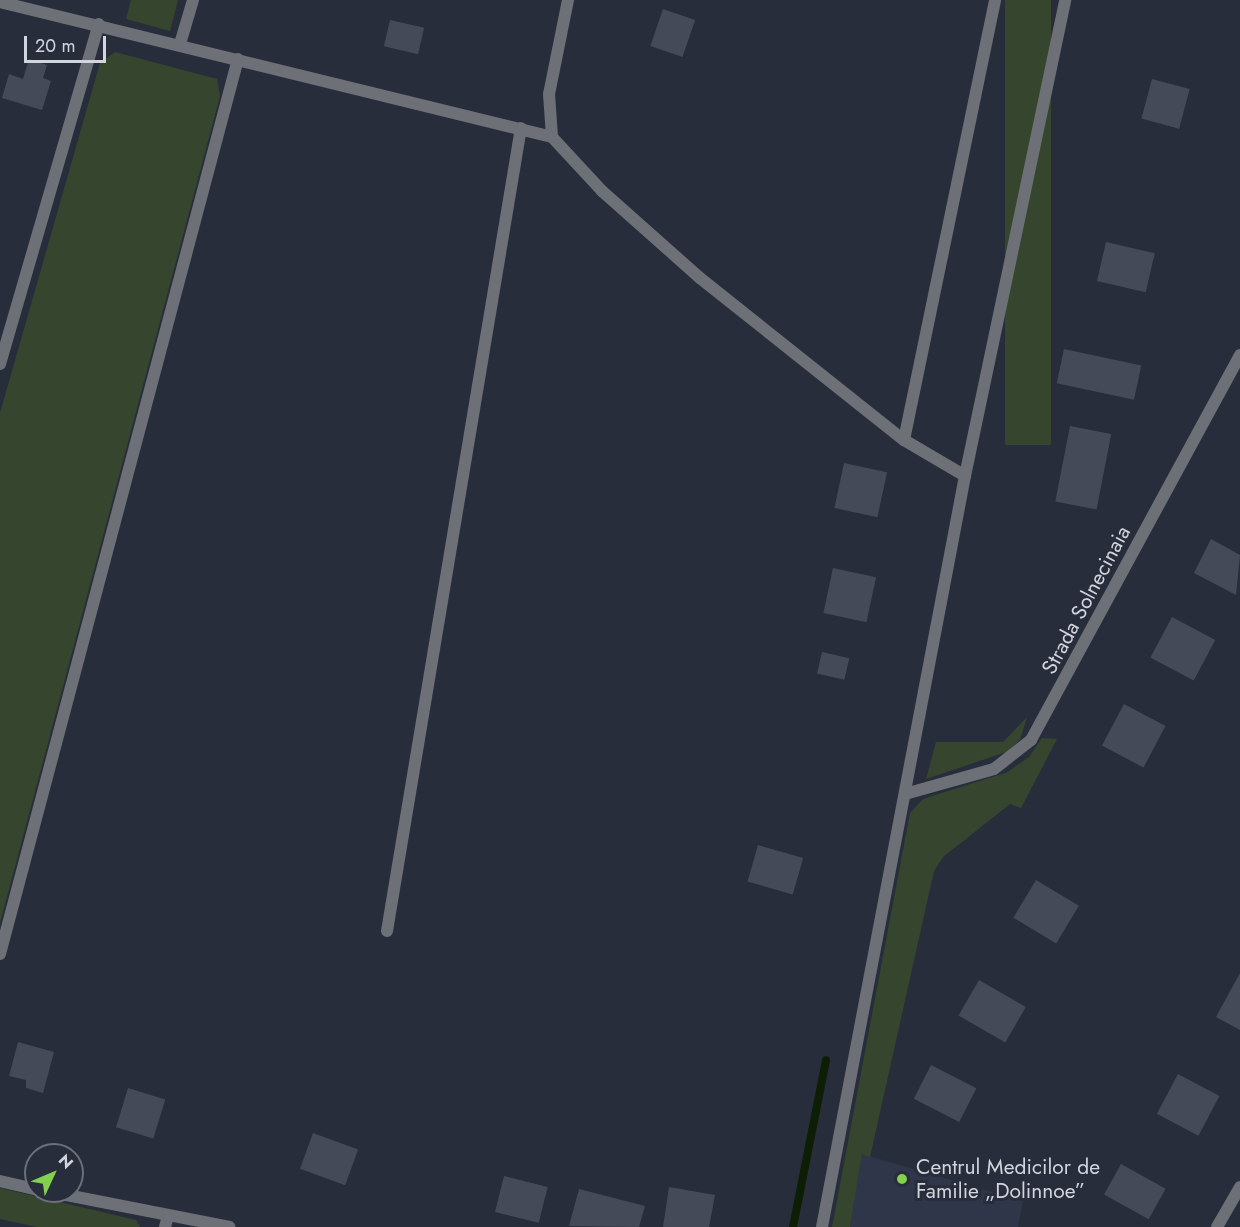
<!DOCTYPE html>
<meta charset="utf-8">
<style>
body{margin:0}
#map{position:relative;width:1240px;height:1227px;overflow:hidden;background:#282d3b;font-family:Jost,sans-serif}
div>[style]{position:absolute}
.built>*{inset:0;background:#2f3649}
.green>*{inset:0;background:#36462e;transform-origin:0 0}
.stream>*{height:8px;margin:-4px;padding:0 4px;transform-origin:4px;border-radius:4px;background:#0e1e04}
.building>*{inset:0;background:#454a59;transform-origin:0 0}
.service>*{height:12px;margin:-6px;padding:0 6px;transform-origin:6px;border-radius:6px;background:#6d7077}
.minor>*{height:12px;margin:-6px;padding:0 6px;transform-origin:6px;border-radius:6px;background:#6d7077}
.dots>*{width:16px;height:16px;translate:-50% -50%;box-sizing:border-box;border:3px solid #282d3b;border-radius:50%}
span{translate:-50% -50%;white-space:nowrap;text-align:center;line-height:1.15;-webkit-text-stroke:6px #282d3b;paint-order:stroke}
.street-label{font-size:21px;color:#d2d5de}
.poi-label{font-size:21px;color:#d2d5de}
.left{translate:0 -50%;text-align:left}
.north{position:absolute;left:24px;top:1143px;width:60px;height:60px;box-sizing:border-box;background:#282d3b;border:2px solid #6c707c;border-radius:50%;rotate:46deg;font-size:16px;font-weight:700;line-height:24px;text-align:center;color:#d2d5de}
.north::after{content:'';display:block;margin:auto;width:21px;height:27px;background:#83d04e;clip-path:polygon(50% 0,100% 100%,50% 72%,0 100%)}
.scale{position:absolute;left:24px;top:36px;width:82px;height:27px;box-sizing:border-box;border:3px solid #d2d5de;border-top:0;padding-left:8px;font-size:18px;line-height:21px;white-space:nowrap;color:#d2d5de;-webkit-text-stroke:4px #282d3b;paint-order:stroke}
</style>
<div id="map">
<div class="built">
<i style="clip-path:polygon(862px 1154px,1023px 1201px,1018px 1227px,850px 1227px)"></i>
</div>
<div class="green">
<i style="clip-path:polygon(131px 0,178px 0,170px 31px,126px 19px)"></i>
<i style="left:1005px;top:0;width:46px;height:445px"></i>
<i style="clip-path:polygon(115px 52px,217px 79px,220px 96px,0 923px,0 413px,100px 63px)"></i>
<i style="clip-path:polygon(1027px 717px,1020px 740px,1006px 752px,926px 779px,936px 742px,1003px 742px)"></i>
<i style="clip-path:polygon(1042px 738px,1057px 739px,1021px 808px,1010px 804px,943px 857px,934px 871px,870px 1157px,862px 1154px,850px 1227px,832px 1227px,910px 813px,923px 799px,1008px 772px,1029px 757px)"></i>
<i style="clip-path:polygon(0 1188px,136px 1220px,140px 1227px,37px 1227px,0 1219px)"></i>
</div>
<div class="stream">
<i style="left:793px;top:1227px;width:170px;rotate:-78.8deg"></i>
</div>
<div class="building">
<i style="left:663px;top:9px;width:34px;height:39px;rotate:19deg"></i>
<i style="left:390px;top:20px;width:35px;height:27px;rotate:13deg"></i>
<i style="clip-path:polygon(29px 59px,47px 65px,43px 78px,51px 81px,42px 110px,2px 98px,9px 74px,23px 79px)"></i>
<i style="left:1152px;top:79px;width:39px;height:41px;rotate:15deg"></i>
<i style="left:1106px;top:242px;width:50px;height:40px;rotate:13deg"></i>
<i style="left:1064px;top:349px;width:79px;height:35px;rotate:12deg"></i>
<i style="left:1070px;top:426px;width:42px;height:77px;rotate:11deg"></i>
<i style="left:844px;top:463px;width:44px;height:46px;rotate:12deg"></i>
<i style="clip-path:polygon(1211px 539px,1240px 555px,1236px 595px,1194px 573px)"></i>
<i style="left:833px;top:568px;width:44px;height:46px;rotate:12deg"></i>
<i style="left:1172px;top:617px;width:49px;height:46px;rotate:28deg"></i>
<i style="left:822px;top:652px;width:28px;height:22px;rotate:13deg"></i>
<i style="left:1124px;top:704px;width:47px;height:47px;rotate:28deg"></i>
<i style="left:758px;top:845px;width:47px;height:38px;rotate:16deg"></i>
<i style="left:1036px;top:880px;width:50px;height:44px;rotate:31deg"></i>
<i style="clip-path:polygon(1240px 973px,1240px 1030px,1216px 1017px)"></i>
<i style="left:979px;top:980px;width:54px;height:41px;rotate:30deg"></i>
<i style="clip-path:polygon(18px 1042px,54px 1052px,43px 1093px,26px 1088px,26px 1080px,9px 1076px)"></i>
<i style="left:931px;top:1065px;width:51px;height:38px;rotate:27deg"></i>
<i style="left:1178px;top:1074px;width:47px;height:45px;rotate:28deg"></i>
<i style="left:128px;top:1088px;width:39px;height:41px;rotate:17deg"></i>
<i style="left:313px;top:1133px;width:48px;height:38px;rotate:20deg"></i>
<i style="left:1121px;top:1164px;width:51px;height:35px;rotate:29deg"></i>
<i style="left:504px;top:1176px;width:45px;height:37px;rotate:14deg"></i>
<i style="clip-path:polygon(669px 1187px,715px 1195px,709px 1227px,663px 1227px)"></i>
<i style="clip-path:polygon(579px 1189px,645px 1206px,639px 1227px,569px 1226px)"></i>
</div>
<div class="service">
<i style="left:165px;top:1227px;width:11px;rotate:-75deg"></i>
</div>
<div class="minor">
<i style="left:568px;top:0;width:96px;rotate:101.4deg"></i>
<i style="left:549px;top:94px;width:43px;rotate:86deg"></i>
<i style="left:552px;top:137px;width:74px;rotate:47.2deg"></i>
<i style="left:602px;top:191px;width:131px;rotate:41.6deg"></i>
<i style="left:700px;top:278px;width:260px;rotate:38.5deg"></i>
<i style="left:904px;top:440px;width:71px;rotate:30.5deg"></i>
<i style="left:0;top:2px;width:568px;rotate:13.74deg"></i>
<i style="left:180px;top:44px;width:46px;rotate:-73.5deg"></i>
<i style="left:0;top:364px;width:354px;rotate:-73.8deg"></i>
<i style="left:904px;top:440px;width:449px;rotate:-78.3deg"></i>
<i style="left:905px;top:794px;width:92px;rotate:-15.7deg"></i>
<i style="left:994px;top:769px;width:47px;rotate:-38.1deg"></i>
<i style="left:1031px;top:740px;width:438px;rotate:-61.5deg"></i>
<i style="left:387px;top:931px;width:814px;rotate:-80.53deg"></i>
<i style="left:0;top:954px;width:926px;rotate:-75.11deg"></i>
<i style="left:0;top:1181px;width:37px;rotate:13deg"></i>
<i style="left:46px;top:1191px;width:187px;rotate:11.1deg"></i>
<i style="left:822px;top:1227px;width:764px;rotate:-79.22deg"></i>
<i style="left:965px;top:476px;width:486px;rotate:-78.1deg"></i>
<i style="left:1217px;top:1227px;width:46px;rotate:-60.1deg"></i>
</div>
<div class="dots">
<i style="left:902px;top:1179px;background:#83d04e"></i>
</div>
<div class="street-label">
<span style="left:1086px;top:600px;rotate:-62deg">Strada Solnecinaia</span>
</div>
<div class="poi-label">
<span class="left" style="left:916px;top:1179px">Centrul Medicilor de<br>Familie „Dolinnoe”</span>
</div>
<div class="north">N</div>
<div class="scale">20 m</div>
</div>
